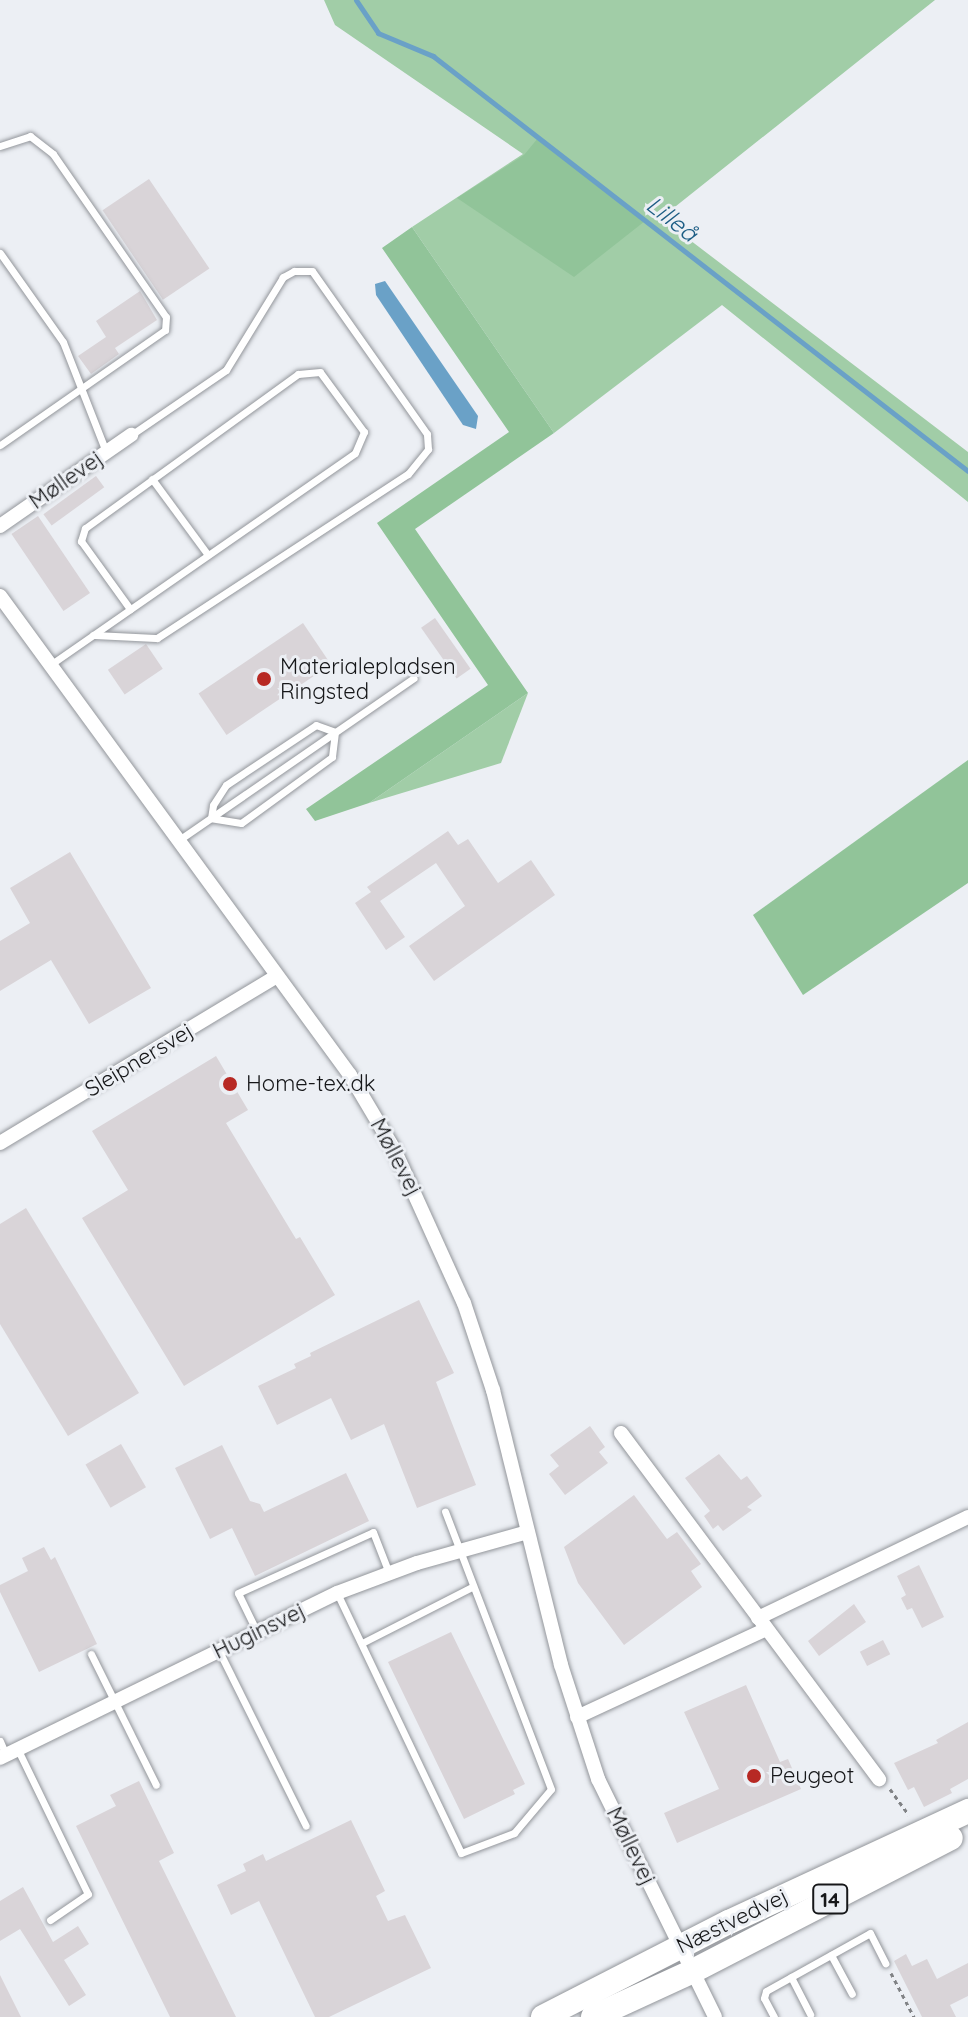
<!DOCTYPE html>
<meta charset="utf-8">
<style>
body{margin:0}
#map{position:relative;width:968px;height:2017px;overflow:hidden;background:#eceff4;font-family:Quicksand,sans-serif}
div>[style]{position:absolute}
.green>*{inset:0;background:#a1cda7}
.forest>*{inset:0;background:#91c499}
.water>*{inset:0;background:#6aa1c7}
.stream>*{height:5px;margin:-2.5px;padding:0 2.5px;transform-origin:2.5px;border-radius:2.5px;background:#6aa1c7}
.building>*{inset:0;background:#d9d4d8;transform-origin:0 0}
.path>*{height:3px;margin-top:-1.5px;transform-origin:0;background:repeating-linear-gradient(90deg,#808285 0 4px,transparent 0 8px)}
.roads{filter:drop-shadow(0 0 2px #93969b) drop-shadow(0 0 2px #93969b)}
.service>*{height:7px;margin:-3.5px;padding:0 3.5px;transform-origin:3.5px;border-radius:3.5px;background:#fff}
.minor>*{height:14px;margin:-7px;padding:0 7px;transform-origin:7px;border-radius:7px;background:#fff}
.primary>*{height:24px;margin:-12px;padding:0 12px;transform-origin:12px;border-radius:12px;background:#fff}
.dots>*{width:22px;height:22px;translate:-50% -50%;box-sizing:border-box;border:4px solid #eceff4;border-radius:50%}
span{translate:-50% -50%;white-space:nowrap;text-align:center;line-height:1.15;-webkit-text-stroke:6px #eceff4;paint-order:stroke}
.shield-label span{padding:2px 6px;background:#eceff4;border:2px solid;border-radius:6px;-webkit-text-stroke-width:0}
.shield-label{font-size:20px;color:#161719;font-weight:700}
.street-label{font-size:22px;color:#161719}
.poi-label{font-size:22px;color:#161719}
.left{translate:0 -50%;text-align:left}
.water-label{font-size:24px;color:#1d5d84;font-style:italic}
</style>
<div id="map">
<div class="green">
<i style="clip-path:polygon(324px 0,935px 0,661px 218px,968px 452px,968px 502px,722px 305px,554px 433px,412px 227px,523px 154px,335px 25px)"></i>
<i style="clip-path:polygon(528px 693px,501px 763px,369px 803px)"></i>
</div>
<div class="forest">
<i style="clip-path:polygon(538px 138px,645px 221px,574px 277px,457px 198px,524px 155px)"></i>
<i style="clip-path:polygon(412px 227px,554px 433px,415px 529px,528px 693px,369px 803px,315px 821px,306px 809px,488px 685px,377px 523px,509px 432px,382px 248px)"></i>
<i style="clip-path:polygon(968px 760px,968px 883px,803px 995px,753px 915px)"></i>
</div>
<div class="water">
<i style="clip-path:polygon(385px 281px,478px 416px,476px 429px,463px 425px,376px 295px,375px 284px)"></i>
</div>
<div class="stream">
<i style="left:356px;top:0;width:40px;rotate:56deg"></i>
<i style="left:378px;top:33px;width:60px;rotate:22.7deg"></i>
<i style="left:433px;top:56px;width:677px;rotate:37.8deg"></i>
</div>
<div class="building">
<i style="left:149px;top:179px;width:108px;height:56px;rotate:56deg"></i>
<i style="clip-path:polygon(140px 291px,157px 320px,115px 348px,119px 354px,91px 374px,78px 356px,106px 337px,96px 321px)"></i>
<i style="left:96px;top:476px;width:14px;height:65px;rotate:54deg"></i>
<i style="left:38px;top:516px;width:93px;height:32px;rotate:56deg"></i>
<i style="left:435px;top:618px;width:62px;height:17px;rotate:55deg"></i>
<i style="left:303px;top:623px;width:50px;height:126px;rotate:56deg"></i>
<i style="left:146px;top:644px;width:30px;height:46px;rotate:56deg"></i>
<i style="clip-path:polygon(448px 831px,458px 845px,468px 839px,498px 883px,531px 860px,555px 895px,434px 981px,409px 946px,465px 906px,436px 863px,380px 901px,405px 937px,386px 950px,355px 903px,371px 892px,367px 887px)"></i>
<i style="clip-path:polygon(70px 852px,151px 988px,89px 1024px,51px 960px,0 991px,0 941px,30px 923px,10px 888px)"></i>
<i style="clip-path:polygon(216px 1056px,248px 1110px,226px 1123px,296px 1239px,300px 1237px,335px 1295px,184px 1386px,82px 1218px,128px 1190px,92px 1131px)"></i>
<i style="clip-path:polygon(26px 1208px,139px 1393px,68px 1436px,0 1324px,0 1224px)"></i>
<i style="clip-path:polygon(419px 1300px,454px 1373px,436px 1382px,476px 1485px,417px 1508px,384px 1424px,351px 1440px,331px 1398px,277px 1425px,258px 1386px,296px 1368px,294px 1364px,311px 1356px,310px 1353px)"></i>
<i style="clip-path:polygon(590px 1426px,605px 1447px,599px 1452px,608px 1463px,565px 1495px,549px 1474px,559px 1466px,550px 1455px)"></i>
<i style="left:121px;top:1444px;width:50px;height:41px;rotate:60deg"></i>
<i style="clip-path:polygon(222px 1445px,250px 1501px,260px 1504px,264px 1512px,346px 1473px,369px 1521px,255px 1576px,232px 1528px,210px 1539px,175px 1468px)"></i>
<i style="clip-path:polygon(719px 1454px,741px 1480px,747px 1476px,762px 1496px,747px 1507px,752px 1510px,723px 1531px,718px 1525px,713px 1529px,704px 1516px,710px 1511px,685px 1478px)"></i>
<i style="clip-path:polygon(634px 1495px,667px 1539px,677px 1532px,701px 1564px,691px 1571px,702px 1587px,624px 1645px,578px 1583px,564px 1547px)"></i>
<i style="clip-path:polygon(44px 1547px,51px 1560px,55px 1557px,97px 1644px,39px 1672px,0 1592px,0 1585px,28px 1571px,22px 1558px)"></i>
<i style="clip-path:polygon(919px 1565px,944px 1617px,922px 1628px,912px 1608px,907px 1610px,901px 1598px,906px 1595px,897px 1576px)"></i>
<i style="clip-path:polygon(854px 1604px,866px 1622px,819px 1656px,808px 1641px)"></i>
<i style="clip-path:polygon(451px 1632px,525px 1784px,513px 1790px,515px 1794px,464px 1819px,388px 1662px)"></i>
<i style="left:883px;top:1640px;width:16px;height:26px;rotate:63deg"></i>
<i style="clip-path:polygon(746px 1685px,780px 1762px,788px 1759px,801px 1789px,677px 1843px,664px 1813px,719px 1789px,684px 1712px)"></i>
<i style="clip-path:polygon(968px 1722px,968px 1779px,950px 1789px,952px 1793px,924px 1807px,914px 1787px,908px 1790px,894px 1763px,938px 1743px,936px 1740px)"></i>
<i style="clip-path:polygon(139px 1781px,174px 1853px,159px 1861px,236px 2017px,170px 2017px,76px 1826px,116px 1806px,110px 1795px)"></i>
<i style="clip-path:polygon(351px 1820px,385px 1891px,376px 1896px,388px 1921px,405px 1915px,431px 1968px,329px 2017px,315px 2017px,259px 1901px,231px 1915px,217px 1885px,246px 1871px,243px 1864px,263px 1854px,266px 1861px)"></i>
<i style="clip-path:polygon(23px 1887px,53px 1942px,78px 1926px,89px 1944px,64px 1960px,86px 1995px,69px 2006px,20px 1929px,0 1941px,0 1901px)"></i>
<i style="clip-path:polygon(906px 1954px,912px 1966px,927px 1959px,937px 1979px,968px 1963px,968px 1996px,950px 2005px,956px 2017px,922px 2017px,894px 1961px)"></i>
<i style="clip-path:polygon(0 1975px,21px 2017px,0 2017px)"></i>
</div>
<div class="path">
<i style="left:890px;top:1789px;width:32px;rotate:54deg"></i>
<i style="left:891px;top:1973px;width:50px;rotate:62.4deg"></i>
</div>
<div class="roads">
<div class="service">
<i style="left:0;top:146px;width:32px;rotate:-18deg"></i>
<i style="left:30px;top:136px;width:29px;rotate:38deg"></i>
<i style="left:53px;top:154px;width:198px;rotate:55.3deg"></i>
<i style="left:166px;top:317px;width:13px;rotate:94deg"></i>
<i style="left:165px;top:330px;width:201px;rotate:145.1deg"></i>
<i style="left:0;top:253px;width:109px;rotate:54.7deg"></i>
<i style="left:63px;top:342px;width:118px;rotate:68.6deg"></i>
<i style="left:152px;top:479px;width:94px;rotate:53.6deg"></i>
<i style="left:93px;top:635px;width:64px;rotate:2.7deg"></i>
<i style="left:157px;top:638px;width:300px;rotate:-33.2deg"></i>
<i style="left:408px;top:474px;width:32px;rotate:-51deg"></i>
<i style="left:428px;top:449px;width:15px;rotate:-94deg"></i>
<i style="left:427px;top:434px;width:199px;rotate:-125.2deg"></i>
<i style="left:312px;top:271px;width:18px;rotate:180deg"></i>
<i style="left:294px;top:271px;width:13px;rotate:151deg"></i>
<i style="left:283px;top:277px;width:109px;rotate:121.5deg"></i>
<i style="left:226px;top:370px;width:115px;rotate:145.6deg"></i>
<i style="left:50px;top:665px;width:371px;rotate:-34.8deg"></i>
<i style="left:355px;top:453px;width:23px;rotate:-67deg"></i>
<i style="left:364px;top:432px;width:74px;rotate:-126.3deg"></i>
<i style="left:320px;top:372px;width:22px;rotate:175deg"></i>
<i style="left:298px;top:374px;width:263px;rotate:144.1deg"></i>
<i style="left:85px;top:528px;width:14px;rotate:107deg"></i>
<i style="left:81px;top:541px;width:84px;rotate:54.2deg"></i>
<i style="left:316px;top:725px;width:20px;rotate:20deg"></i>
<i style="left:335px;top:732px;width:25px;rotate:97deg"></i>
<i style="left:332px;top:757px;width:112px;rotate:144deg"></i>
<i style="left:241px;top:823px;width:30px;rotate:-171deg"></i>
<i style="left:211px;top:818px;width:13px;rotate:-81deg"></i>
<i style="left:213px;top:805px;width:24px;rotate:-57deg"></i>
<i style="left:226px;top:785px;width:108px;rotate:-33.7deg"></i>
<i style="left:179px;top:840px;width:285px;rotate:-34.6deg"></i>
<i style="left:337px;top:1593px;width:288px;rotate:64.5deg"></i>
<i style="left:461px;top:1853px;width:57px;rotate:-20.7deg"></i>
<i style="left:514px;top:1833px;width:57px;rotate:-49.9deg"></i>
<i style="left:551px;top:1789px;width:297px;rotate:-110.9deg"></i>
<i style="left:257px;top:1632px;width:43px;rotate:-116deg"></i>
<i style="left:238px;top:1593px;width:148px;rotate:-24.3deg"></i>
<i style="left:373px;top:1532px;width:44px;rotate:68.7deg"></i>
<i style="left:362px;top:1643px;width:123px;rotate:-27deg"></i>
<i style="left:219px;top:1651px;width:195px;rotate:63.6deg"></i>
<i style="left:91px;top:1654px;width:146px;rotate:63.6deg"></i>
<i style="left:0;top:1741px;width:15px;rotate:67deg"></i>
<i style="left:18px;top:1750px;width:160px;rotate:64.1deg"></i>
<i style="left:88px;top:1894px;width:46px;rotate:145.6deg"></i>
<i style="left:831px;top:1955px;width:44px;rotate:61.7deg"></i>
<i style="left:791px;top:1977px;width:42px;rotate:62.8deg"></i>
<i style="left:774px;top:2017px;width:21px;rotate:-118deg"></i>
<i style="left:764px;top:1998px;width:7px;rotate:-74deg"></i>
<i style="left:766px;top:1991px;width:119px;rotate:-29.1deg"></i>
<i style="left:870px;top:1933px;width:34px;rotate:63deg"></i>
</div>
<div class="minor">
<i style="left:0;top:526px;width:160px;rotate:-34.8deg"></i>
<i style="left:0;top:596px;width:593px;rotate:53.84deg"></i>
<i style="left:350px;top:1075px;width:86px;rotate:59.3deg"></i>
<i style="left:394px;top:1149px;width:169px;rotate:65.6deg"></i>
<i style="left:464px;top:1303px;width:92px;rotate:71.6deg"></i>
<i style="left:493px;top:1390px;width:283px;rotate:76.1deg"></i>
<i style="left:561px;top:1665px;width:120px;rotate:72deg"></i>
<i style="left:598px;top:1779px;width:265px;rotate:63.8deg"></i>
<i style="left:0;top:1143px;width:323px;rotate:-31.1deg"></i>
<i style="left:621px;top:1433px;width:432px;rotate:53.3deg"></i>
<i style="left:758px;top:1618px;width:233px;rotate:-25.7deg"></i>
<i style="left:577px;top:1717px;width:209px;rotate:-24.9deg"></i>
<i style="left:0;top:1758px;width:375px;rotate:-26.1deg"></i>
<i style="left:337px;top:1593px;width:85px;rotate:-20.6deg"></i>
<i style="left:417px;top:1563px;width:115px;rotate:-15.6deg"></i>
</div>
<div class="primary">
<i style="left:543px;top:2017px;width:209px;rotate:-27.1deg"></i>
<i style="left:729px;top:1922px;width:264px;rotate:-24.9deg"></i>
<i style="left:593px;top:2017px;width:110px;rotate:-24.7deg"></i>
<i style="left:693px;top:1971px;width:290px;rotate:-27.3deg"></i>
</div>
</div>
<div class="dots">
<i style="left:264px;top:679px;background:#b72924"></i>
<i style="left:230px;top:1084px;background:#b72924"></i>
<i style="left:754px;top:1776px;background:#b72924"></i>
</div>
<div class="shield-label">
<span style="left:830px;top:1899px">14</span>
</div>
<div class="street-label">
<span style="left:66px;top:480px;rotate:-35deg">Møllevej</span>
<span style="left:139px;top:1060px;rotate:-31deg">Sleipnersvej</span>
<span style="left:396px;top:1157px;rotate:62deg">Møllevej</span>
<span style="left:259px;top:1631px;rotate:-26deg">Huginsvej</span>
<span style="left:631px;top:1846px;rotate:64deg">Møllevej</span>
<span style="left:732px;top:1921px;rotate:-26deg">Næstvedvej</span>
</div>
<div class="poi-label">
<span class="left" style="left:280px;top:679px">Materialepladsen<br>Ringsted</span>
<span class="left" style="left:246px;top:1084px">Home-tex.dk</span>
<span class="left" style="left:770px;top:1776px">Peugeot</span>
</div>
<div class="water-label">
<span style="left:672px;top:219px;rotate:38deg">Lilleå</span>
</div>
</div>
